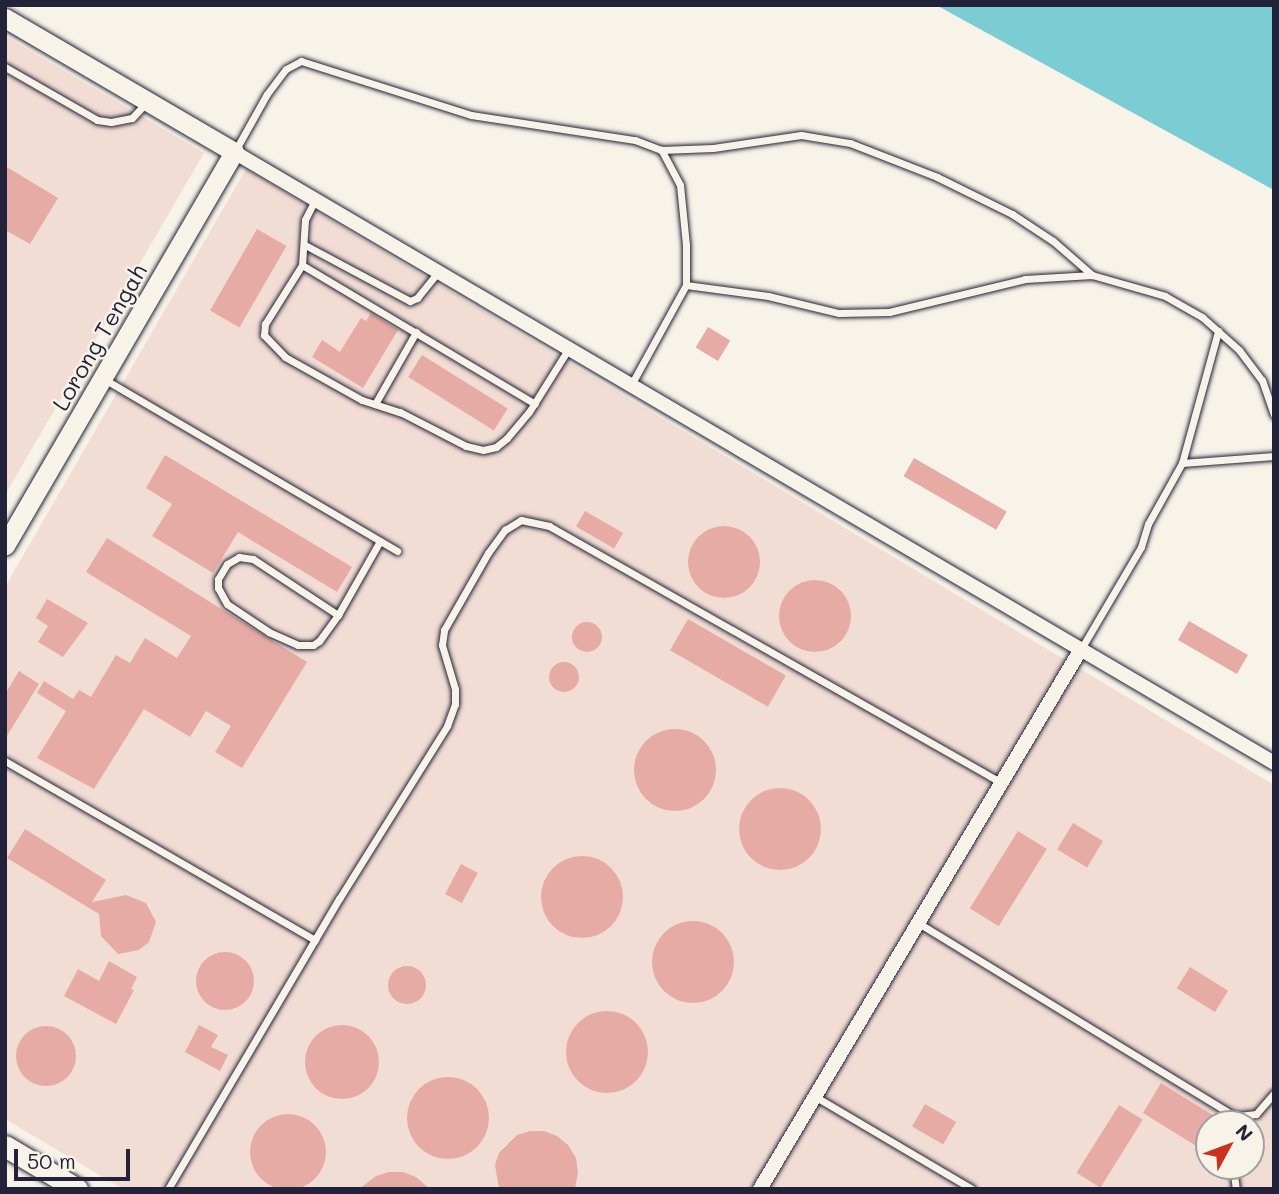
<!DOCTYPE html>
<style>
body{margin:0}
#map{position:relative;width:1279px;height:1194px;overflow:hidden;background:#f7f3e8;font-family:Mali,sans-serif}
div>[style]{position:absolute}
.built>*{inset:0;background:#f2ddd4}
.water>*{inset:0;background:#7ccdd3}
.building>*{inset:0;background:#e6aba5;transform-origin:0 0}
.round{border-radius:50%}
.roads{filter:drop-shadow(0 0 2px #22223b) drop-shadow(0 0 2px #22223b)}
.lane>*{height:7px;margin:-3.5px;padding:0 3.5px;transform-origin:3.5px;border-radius:3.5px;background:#f7f3e8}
.street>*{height:14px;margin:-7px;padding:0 7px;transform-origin:7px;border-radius:7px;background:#f7f3e8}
.secondary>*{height:19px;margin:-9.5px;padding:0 9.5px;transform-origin:9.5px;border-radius:9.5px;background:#f7f3e8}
.primary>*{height:21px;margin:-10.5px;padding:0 10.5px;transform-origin:10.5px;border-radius:10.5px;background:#f7f3e8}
span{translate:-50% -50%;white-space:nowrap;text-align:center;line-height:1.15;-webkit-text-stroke:5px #f7f3e8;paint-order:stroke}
.street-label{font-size:23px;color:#22223b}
.frame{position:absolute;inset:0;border:7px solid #22223b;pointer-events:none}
.north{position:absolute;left:1195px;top:1110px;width:70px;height:70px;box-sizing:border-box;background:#f7f3e8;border:2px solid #a29fa3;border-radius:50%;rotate:49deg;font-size:19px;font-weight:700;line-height:28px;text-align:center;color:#22223b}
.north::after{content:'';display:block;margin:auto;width:24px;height:32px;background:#c8321e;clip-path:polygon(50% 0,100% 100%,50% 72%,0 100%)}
.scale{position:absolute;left:14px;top:1149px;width:116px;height:32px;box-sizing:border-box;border:4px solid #22223b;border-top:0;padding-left:9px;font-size:21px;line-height:24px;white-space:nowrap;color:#22223b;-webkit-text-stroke:5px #f7f3e8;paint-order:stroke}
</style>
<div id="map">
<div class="built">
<i style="clip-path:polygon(5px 36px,204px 153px,5px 495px)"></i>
<i style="clip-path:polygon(evenodd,246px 169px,1274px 785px,1274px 1189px,123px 1189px,5px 1119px,5px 587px,246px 169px,1209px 1124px,1251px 1124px,1251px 1166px,1209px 1166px,1209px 1124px)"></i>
</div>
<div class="water">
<i style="clip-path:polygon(936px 5px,1274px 5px,1274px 190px)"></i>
</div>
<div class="building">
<i style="clip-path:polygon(5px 166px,58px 198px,30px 244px,5px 230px)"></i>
<i style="left:257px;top:229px;width:34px;height:94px;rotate:30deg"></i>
<i style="clip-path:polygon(371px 313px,398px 330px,363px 388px,312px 357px,322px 340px,340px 352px,361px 318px,366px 321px)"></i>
<i style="left:708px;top:327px;width:26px;height:24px;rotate:31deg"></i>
<i style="left:422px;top:355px;width:101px;height:26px;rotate:32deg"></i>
<i style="clip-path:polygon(165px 455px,352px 567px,337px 592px,238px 532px,213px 573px,152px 536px,172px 504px,146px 488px)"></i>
<i style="left:914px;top:458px;width:107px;height:21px;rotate:30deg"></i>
<i style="left:585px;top:511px;width:44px;height:18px;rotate:30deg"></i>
<i class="round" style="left:688px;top:526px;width:72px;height:72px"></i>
<i style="clip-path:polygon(107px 538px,307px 662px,242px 768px,215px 752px,231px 726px,206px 711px,190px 737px,144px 709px,94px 789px,37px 758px,66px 711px,37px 693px,44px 681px,73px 699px,79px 690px,91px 697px,116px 655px,130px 663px,145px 638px,177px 658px,191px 636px,86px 572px)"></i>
<i class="round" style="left:779px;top:580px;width:72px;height:72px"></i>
<i style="clip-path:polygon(47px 599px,88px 623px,63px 657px,38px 642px,48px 626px,36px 618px)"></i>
<i style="left:688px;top:619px;width:113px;height:36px;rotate:30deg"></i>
<i style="left:1189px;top:621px;width:68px;height:22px;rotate:30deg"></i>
<i class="round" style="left:572px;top:622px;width:30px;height:30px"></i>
<i class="round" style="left:549px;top:662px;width:30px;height:30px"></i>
<i style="clip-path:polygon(19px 671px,39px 684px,5px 739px,5px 694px)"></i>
<i class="round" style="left:634px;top:729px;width:82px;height:82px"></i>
<i class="round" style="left:739px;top:788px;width:82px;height:82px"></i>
<i style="left:1073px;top:823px;width:35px;height:31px;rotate:31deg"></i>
<i style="clip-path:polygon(25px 829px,106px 880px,92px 902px,126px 895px,146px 903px,156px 922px,149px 942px,139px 950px,118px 954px,101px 936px,99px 914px,7px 858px)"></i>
<i style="left:1018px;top:831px;width:34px;height:91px;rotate:32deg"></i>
<i class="round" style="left:541px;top:856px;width:82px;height:82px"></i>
<i style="left:461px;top:864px;width:19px;height:34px;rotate:28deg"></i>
<i class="round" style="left:652px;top:921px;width:82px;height:82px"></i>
<i class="round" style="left:196px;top:952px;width:58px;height:58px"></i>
<i style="clip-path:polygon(109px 961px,137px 977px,131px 989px,134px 990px,116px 1024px,64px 996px,78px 969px,99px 981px)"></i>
<i class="round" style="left:388px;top:966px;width:38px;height:38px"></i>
<i style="left:1190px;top:967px;width:45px;height:25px;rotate:32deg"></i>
<i class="round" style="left:566px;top:1011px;width:82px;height:82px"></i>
<i class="round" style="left:305px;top:1025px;width:74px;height:74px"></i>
<i style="clip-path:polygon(199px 1025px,218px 1035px,211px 1047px,228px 1055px,220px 1071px,185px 1052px)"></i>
<i class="round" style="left:16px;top:1026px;width:60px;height:60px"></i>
<i class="round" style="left:407px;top:1077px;width:82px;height:82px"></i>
<i style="clip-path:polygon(1161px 1083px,1227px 1124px,1209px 1124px,1209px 1136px,1201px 1149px,1143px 1113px)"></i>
<i style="left:925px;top:1104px;width:36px;height:26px;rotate:30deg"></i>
<i style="left:1119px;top:1105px;width:28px;height:80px;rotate:32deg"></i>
<i class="round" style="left:250px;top:1114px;width:76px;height:76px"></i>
<i style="clip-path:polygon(530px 1131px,544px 1131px,557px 1136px,568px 1145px,576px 1158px,578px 1172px,575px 1189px,499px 1189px,495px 1165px,499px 1153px,517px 1135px)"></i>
<i style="clip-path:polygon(389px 1172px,403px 1172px,416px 1177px,430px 1189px,359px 1189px,376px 1176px)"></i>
</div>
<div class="roads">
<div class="lane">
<i style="left:5px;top:67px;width:106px;rotate:29.9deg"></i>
<i style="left:97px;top:120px;width:14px;rotate:8deg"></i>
<i style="left:111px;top:122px;width:21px;rotate:-11deg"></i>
<i style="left:132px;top:118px;width:22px;rotate:-47deg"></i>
<i style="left:235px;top:151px;width:65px;rotate:-60.7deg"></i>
<i style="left:267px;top:94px;width:31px;rotate:-53deg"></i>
<i style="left:286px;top:69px;width:17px;rotate:-28deg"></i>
<i style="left:301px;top:61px;width:178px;rotate:17.6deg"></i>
<i style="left:471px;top:115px;width:166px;rotate:8.7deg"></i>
<i style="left:635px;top:140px;width:28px;rotate:21deg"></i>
<i style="left:661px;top:150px;width:52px;rotate:-2.2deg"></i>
<i style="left:713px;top:148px;width:89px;rotate:-8.4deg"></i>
<i style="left:801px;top:135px;width:50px;rotate:9.3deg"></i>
<i style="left:850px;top:143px;width:93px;rotate:21.3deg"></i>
<i style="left:937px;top:177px;width:84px;rotate:26.3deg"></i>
<i style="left:1012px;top:214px;width:49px;rotate:33.4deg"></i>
<i style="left:1053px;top:241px;width:52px;rotate:41.1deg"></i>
<i style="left:315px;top:200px;width:22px;rotate:117deg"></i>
<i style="left:305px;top:220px;width:45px;rotate:93.8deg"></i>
<i style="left:302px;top:265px;width:70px;rotate:122.1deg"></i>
<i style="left:265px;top:324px;width:11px;rotate:95deg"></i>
<i style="left:264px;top:335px;width:30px;rotate:46deg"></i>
<i style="left:285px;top:357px;width:88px;rotate:29.2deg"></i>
<i style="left:362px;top:400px;width:40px;rotate:18deg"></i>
<i style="left:400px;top:412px;width:74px;rotate:27.3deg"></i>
<i style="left:466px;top:446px;width:17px;rotate:13deg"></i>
<i style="left:483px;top:450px;width:13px;rotate:-13deg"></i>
<i style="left:496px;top:447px;width:14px;rotate:-39deg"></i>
<i style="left:507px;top:438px;width:34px;rotate:-50deg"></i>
<i style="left:529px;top:412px;width:75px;rotate:-58deg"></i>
<i style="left:305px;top:245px;width:119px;rotate:28.1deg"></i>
<i style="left:410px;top:301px;width:8px;rotate:-23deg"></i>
<i style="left:417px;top:298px;width:33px;rotate:-51deg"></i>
<i style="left:302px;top:265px;width:271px;rotate:30.8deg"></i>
<i style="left:686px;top:285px;width:83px;rotate:7.6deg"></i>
<i style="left:768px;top:296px;width:73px;rotate:13.5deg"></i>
<i style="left:839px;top:313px;width:50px;rotate:-1.1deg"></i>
<i style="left:889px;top:312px;width:140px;rotate:-13.6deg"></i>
<i style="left:1025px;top:279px;width:67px;rotate:-3.4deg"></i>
<i style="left:1092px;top:275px;width:76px;rotate:16deg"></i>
<i style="left:1165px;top:296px;width:43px;rotate:29.6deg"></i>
<i style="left:1202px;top:317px;width:50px;rotate:41.7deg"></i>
<i style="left:1239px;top:350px;width:38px;rotate:53deg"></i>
<i style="left:1262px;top:380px;width:37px;rotate:71deg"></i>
<i style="left:104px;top:379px;width:340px;rotate:30.4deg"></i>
<i style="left:631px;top:385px;width:114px;rotate:-61.2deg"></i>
<i style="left:686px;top:285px;width:40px;rotate:-90deg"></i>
<i style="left:686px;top:245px;width:60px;rotate:-95.7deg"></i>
<i style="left:680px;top:185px;width:40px;rotate:-118deg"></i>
<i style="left:375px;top:404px;width:83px;rotate:-60.3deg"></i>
<i style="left:1182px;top:463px;width:92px;rotate:-4.4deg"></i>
<i style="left:239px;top:557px;width:14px;rotate:8deg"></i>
<i style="left:253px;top:559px;width:102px;rotate:33.4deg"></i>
<i style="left:338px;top:615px;width:32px;rotate:126deg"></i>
<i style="left:319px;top:641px;width:7px;rotate:146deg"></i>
<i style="left:313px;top:645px;width:15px;rotate:180deg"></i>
<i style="left:298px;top:645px;width:32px;rotate:-156deg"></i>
<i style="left:269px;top:632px;width:50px;rotate:-146.3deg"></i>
<i style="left:227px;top:604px;width:18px;rotate:-119deg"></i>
<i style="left:218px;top:588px;width:9px;rotate:-90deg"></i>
<i style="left:218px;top:579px;width:17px;rotate:-59deg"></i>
<i style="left:227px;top:564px;width:14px;rotate:-30deg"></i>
<i style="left:338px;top:615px;width:85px;rotate:-60.4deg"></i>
<i style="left:1081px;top:649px;width:118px;rotate:-59.5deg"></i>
<i style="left:1141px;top:547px;width:24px;rotate:-73deg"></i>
<i style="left:1148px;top:524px;width:70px;rotate:-60.9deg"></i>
<i style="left:1182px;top:463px;width:137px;rotate:-74.7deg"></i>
<i style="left:5px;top:761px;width:358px;rotate:30deg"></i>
<i style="left:920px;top:924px;width:364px;rotate:31.4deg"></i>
<i style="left:1231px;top:1114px;width:8px;rotate:14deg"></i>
<i style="left:1239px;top:1116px;width:17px;rotate:-7deg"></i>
<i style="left:1256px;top:1114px;width:28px;rotate:-49deg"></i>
<i style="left:816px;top:1097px;width:181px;rotate:30.5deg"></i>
<i style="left:1233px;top:1166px;width:23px;rotate:83deg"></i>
<i style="left:168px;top:1189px;width:337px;rotate:-59.5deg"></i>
<i style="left:339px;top:899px;width:204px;rotate:-58deg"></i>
<i style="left:447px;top:726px;width:23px;rotate:-70deg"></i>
<i style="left:455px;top:704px;width:15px;rotate:-90deg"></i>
<i style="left:455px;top:689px;width:46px;rotate:-106.5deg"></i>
<i style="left:442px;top:645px;width:15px;rotate:-82deg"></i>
<i style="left:444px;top:630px;width:89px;rotate:-60.3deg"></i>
<i style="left:488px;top:553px;width:29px;rotate:-54deg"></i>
<i style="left:505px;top:530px;width:19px;rotate:-32deg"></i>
<i style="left:521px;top:520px;width:29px;rotate:12deg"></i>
<i style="left:549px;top:526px;width:521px;rotate:29.57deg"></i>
</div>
<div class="street">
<i style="left:234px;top:152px;width:1206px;rotate:30.43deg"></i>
<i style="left:760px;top:1189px;width:628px;rotate:-59.27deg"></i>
</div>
<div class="secondary">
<i style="left:5px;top:18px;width:265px;rotate:30.3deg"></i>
<i style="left:234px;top:152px;width:455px;rotate:120.2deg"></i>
</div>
<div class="primary">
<i style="left:5px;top:1146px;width:84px;rotate:30.8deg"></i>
</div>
</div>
<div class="street-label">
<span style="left:99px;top:337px;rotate:-60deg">Lorong Tengah</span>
</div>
<div class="frame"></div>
<div class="north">N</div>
<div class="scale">50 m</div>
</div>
